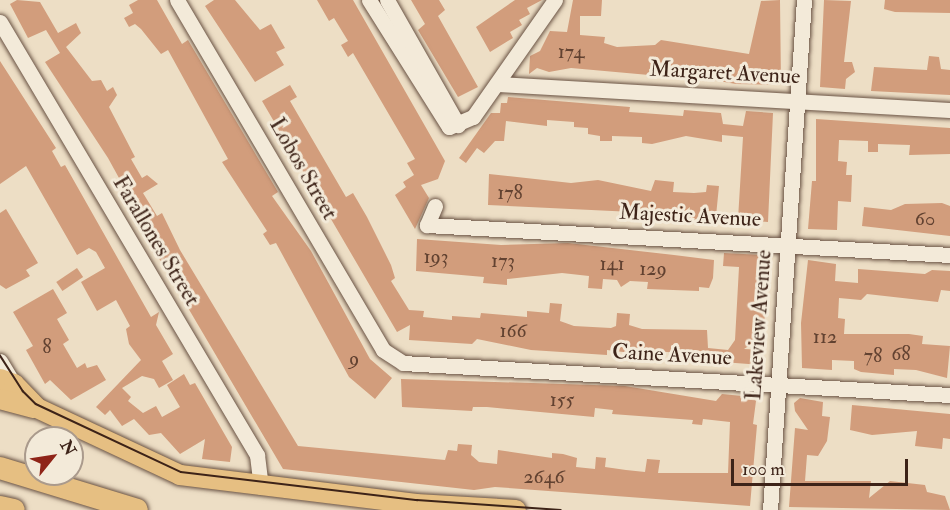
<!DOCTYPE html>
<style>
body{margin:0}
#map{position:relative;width:950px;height:510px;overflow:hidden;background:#eddec5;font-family:"IM FELL Double Pica",serif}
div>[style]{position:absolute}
.building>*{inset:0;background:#d29d7c;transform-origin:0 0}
.roads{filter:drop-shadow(0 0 2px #695243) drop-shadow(0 0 2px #695243)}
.minor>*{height:15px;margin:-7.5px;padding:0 7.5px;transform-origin:7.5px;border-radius:7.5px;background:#f3ead9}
.major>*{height:20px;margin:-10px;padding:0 10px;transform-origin:10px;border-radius:10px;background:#e6bf82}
.highway>*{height:22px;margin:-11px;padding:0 11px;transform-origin:11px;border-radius:11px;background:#e6bf82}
.tram>*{height:1.5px;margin:-0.75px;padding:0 0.75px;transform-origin:0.75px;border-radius:0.75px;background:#3d2318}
span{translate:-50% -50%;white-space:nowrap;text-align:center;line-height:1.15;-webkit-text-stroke:6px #f3ead9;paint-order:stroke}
.number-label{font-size:20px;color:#624231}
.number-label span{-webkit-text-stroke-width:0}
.street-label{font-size:22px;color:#3d2318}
.north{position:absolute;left:24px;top:426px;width:60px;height:60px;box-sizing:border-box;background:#f3ead9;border:2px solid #aa9a8c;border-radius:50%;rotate:60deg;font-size:16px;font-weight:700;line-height:24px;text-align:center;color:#3d2318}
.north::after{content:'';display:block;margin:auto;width:21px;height:27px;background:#8f2418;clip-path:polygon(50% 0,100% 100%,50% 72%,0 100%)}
.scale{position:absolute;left:731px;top:459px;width:177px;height:27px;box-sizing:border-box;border:3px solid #3d2318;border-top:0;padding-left:8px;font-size:18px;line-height:21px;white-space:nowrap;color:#3d2318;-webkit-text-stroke:4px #f3ead9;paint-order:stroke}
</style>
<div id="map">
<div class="building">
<i style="clip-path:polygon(17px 0,40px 2px,58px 33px,76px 23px,81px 33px,66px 47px,92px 81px,101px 80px,107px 91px,113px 87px,117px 95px,109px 107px,135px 157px,131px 159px,142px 178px,147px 175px,158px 184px,143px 193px,157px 216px,162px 213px,180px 250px,298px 446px,445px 460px,448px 450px,457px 451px,458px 444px,472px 445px,471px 455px,479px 462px,497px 464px,498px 450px,552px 458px,552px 453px,563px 454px,577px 458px,576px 467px,595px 469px,596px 457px,606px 458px,605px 467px,626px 470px,645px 472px,647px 459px,660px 460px,658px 473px,728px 473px,730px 422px,703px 419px,702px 425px,692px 424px,693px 420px,612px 414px,613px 410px,595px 408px,594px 417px,487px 407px,473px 407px,472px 411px,402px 407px,401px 379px,625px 386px,716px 401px,722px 394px,752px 397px,756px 401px,753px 424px,757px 425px,750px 506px,495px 487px,474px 490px,283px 469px,118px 189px,119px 178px,108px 158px,45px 62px,60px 53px,46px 30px,28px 38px,10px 4px)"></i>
<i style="clip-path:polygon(138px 0,157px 0,182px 44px,188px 40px,278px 192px,272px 196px,311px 251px,370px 359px,392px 378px,375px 399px,349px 377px,276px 243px,270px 245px,263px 234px,267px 231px,222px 162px,228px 159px,168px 50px,161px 54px,141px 29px,135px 24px,129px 27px,124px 18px,133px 13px,129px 5px)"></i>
<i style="clip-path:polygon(214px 0,235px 0,260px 30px,271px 24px,285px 48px,276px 52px,284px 65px,255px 82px,205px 6px)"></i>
<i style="clip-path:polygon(317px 0,353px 0,445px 161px,438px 179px,421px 185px,429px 198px,415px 229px,395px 195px,406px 187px,403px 182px,414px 175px,407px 163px,415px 159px,353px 53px,348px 57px,341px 45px,348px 41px,334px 18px,329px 21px)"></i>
<i style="clip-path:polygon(411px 0,439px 0,445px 10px,438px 16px,478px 87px,458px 97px,418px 30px,425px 24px)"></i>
<i style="clip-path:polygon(515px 0,542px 0,527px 8px,530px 14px,519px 20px,522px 25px,510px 32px,513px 38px,490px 52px,476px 27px)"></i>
<i style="clip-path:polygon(573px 0,602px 0,601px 16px,580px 16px,580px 35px,605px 37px,604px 43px,617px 47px,655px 45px,661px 40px,749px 54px,761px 1px,780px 0,781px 85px,736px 84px,713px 80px,713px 73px,649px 69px,649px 75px,571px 68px,549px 72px,537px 68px,529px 74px,530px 56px,540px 51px,550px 31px,567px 32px)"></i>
<i style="clip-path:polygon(824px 0,851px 1px,844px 62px,852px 62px,855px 72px,846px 79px,845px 89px,820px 87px)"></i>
<i style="clip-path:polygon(885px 0,950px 0,950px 13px,895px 12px,884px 9px)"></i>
<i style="clip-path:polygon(929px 56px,939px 57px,941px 69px,950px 70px,950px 95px,871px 91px,874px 67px,927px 70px)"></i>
<i style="clip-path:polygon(0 61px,56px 148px,52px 151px,61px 167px,65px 165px,151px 317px,159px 312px,156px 325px,173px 354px,162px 361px,173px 380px,159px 388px,154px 379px,142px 376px,122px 388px,131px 397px,128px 401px,143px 413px,156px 406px,162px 417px,180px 407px,167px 385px,184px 374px,190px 385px,195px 383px,232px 447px,230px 462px,202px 459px,205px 439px,180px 454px,161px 433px,149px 435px,134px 419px,122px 426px,110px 410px,105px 415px,96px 407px,141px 360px,129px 344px,126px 329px,130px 326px,116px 300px,97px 311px,81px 282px,105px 268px,96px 252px,89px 248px,77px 255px,26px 166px,0 184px)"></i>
<i style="clip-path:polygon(290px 85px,297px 97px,290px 101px,346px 197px,353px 193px,367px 217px,391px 265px,395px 278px,391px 281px,409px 310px,424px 311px,423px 317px,452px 320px,452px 316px,480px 318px,481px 313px,527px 317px,527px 311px,549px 313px,550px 303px,562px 304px,560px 321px,574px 326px,611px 328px,616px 326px,617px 313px,630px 314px,629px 325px,642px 329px,707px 330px,708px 348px,728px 350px,735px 340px,739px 267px,723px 266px,724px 253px,763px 255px,765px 335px,744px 349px,763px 350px,762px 365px,682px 359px,678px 353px,656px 351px,648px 355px,607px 350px,607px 355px,531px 350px,477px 339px,472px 344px,409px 340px,410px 325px,397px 332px,262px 101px)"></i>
<i style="clip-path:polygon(508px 97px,630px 107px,629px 112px,683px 116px,684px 110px,721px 113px,723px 124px,743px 126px,746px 111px,773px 113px,768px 222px,738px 219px,743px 137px,722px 135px,722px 142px,686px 136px,652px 144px,642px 143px,642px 137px,612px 136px,612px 141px,600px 141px,600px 136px,588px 134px,588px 128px,574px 127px,574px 122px,547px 120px,547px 126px,506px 121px,504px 141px,495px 141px,484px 153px,477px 148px,466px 163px,459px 158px,491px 113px,500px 113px,501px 103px,507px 103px)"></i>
<i style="clip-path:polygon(816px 119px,950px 128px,950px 154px,909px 155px,910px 145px,878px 144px,878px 152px,868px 152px,868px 141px,839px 140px,838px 161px,847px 162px,846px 175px,852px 175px,851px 202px,838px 201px,837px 230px,808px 229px,812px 181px,816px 181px)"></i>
<i style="clip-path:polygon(489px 174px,571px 183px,598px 180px,651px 191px,655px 180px,674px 182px,673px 192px,694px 193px,706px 192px,707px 185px,719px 186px,716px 216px,703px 214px,688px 225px,690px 207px,674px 220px,633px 212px,488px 205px)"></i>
<i style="clip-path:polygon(942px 203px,950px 206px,950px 236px,862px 226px,864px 207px,891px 210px,905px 204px)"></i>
<i style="clip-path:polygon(6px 209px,38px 263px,26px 270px,30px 276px,6px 289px,0 285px,0 213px)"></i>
<i style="clip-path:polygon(417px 239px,501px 245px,568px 243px,674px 255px,714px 260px,713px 278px,709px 288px,699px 287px,699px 291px,647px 289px,648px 282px,630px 281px,621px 287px,617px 280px,603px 279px,602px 289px,588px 288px,589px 276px,562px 273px,507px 279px,507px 285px,483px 283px,484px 277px,416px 271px)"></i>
<i style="clip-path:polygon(808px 260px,836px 264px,835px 281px,858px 283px,858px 269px,925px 274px,932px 270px,950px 271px,950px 291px,941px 290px,938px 302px,867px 294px,861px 300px,839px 298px,838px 318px,845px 319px,844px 334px,909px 334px,923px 336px,922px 344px,950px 346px,947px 378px,916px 370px,894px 369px,894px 375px,861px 372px,854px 369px,854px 361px,832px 360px,832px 370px,802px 368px,801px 323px)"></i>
<i style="left:77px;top:268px;width:11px;height:25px;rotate:56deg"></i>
<i style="clip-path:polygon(53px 289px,67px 313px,57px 319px,69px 340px,63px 344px,77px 368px,85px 363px,87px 368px,97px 365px,106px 380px,71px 400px,50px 380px,45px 384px,26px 350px,33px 346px,13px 312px)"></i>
<i style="clip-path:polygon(800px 398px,823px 402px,822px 416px,830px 417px,827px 441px,818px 456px,807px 455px,805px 481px,871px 481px,869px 498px,890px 481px,925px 485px,927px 492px,945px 496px,950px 510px,789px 507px,795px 428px,808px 430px,795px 411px,794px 403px)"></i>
<i style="clip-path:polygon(852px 405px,950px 414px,950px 439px,943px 438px,942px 449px,915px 446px,917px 431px,872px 435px,850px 430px)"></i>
</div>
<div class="roads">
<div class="minor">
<i style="left:177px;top:0;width:406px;rotate:59.5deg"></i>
<i style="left:383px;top:350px;width:24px;rotate:33deg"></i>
<i style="left:403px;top:363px;width:548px;rotate:3.35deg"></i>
<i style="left:369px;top:0;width:150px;rotate:57.8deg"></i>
<i style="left:449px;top:127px;width:26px;rotate:-23deg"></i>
<i style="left:473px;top:117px;width:143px;rotate:-55deg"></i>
<i style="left:387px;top:0;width:144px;rotate:60.4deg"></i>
<i style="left:0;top:22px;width:504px;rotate:59.31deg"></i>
<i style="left:257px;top:455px;width:32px;rotate:83deg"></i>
<i style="left:497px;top:84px;width:454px;rotate:3.3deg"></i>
<i style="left:435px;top:206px;width:21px;rotate:113deg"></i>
<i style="left:427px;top:225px;width:524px;rotate:3.28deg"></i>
<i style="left:0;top:361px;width:27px;rotate:59deg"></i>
<i style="left:770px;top:510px;width:511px;rotate:-86.19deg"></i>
</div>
<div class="major">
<i style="left:0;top:379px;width:15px;rotate:20deg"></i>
<i style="left:14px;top:384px;width:33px;rotate:46deg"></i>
<i style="left:37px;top:408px;width:158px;rotate:25.1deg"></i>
<i style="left:180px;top:475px;width:238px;rotate:7deg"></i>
<i style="left:416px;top:504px;width:100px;rotate:3.4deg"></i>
<i style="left:0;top:399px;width:35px;rotate:15deg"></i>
</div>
<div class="highway">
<i style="left:0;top:468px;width:143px;rotate:17deg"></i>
<i style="left:0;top:507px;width:14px;rotate:12deg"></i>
</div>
</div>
<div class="tram">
<i style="left:0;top:355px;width:43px;rotate:57.4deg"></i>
<i style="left:23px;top:391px;width:18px;rotate:45deg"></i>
<i style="left:36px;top:404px;width:160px;rotate:25.1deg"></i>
<i style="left:181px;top:472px;width:238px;rotate:6.8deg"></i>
<i style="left:417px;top:500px;width:144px;rotate:4deg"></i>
</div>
<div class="number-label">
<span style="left:571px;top:51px">174</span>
<span style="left:510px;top:192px">178</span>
<span style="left:925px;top:218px">60</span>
<span style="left:436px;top:256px">193</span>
<span style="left:503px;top:260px">173</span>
<span style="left:612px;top:263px">141</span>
<span style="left:653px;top:268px">129</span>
<span style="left:513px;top:330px">166</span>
<span style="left:825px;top:336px">112</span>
<span style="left:47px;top:346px">8</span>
<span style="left:901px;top:353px">68</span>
<span style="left:873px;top:355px">78</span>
<span style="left:354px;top:358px">9</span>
<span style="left:562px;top:399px">155</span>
<span style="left:544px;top:476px">2646</span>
</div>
<div class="street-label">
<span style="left:725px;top:73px;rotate:3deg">Margaret Avenue</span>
<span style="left:303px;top:169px;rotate:60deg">Lobos Street</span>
<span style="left:690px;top:216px;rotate:3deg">Majestic Avenue</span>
<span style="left:156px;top:241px;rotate:59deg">Farallones Street</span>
<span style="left:759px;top:325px;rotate:-86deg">Lakeview Avenue</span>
<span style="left:672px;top:355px;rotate:3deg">Caine Avenue</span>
</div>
<div class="north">N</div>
<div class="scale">100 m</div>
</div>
